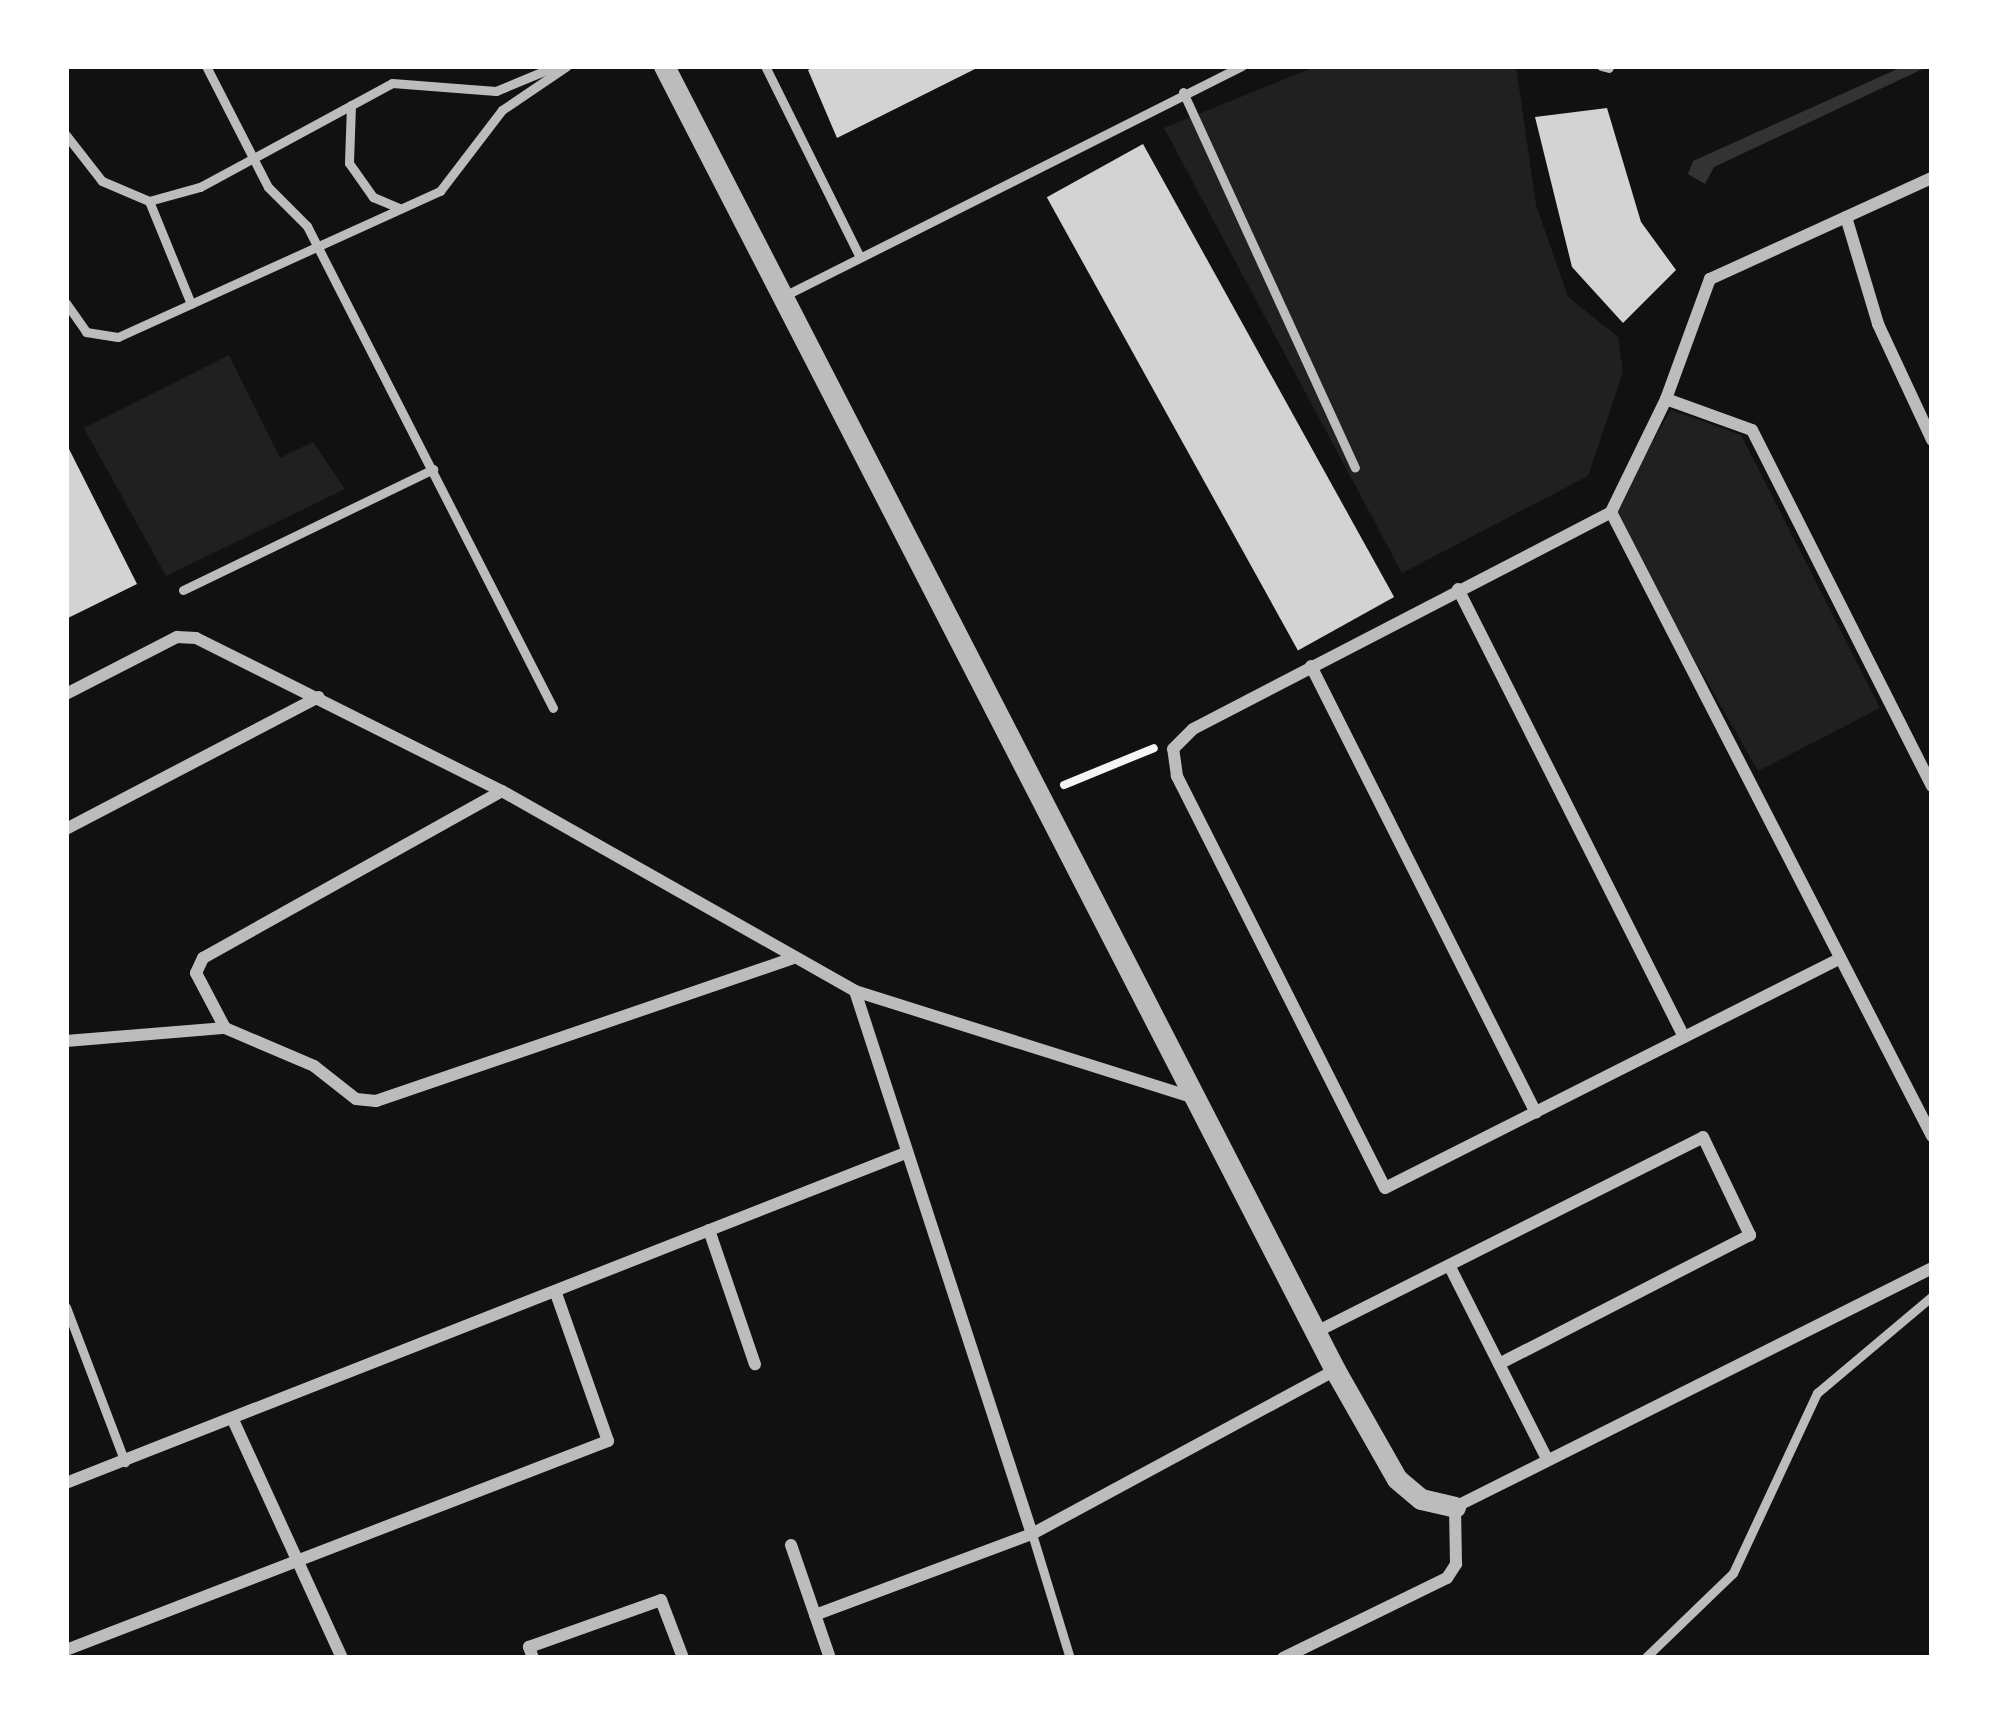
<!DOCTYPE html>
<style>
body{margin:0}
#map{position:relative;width:1998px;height:1724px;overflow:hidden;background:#111;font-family:Jost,sans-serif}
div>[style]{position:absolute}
.green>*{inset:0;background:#202020}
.water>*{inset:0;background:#333}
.building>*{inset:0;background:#d3d3d3;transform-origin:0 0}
.path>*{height:8px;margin:-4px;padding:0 4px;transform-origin:4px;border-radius:4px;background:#f5f5f5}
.service>*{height:9px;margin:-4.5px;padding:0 4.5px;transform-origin:4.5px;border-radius:4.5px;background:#bcbcbc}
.minor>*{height:12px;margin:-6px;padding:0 6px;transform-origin:6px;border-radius:6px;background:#bcbcbc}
.tertiary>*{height:21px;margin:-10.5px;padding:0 10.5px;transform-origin:10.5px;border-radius:10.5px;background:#bcbcbc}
span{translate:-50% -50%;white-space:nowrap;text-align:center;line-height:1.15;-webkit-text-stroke:9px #fff;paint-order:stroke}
.frame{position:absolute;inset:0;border:69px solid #fff;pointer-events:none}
</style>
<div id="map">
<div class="green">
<i style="clip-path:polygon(1317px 66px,1516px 66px,1536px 205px,1568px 297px,1618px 337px,1623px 372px,1588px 476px,1402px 573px,1164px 128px)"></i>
<i style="clip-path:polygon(229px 355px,280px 458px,313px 442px,345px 489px,166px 576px,84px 428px)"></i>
<i style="clip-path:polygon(1671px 410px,1741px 435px,1880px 708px,1758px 771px,1611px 512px)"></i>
</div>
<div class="water">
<i style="clip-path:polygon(1904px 66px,1929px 66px,1714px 167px,1705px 184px,1688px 174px,1693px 161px)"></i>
</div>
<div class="building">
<i style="clip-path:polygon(816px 66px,981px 66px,837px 138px,808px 70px)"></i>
<i style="clip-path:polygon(1607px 108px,1641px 222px,1676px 270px,1623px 323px,1572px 267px,1535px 117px)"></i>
<i style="left:1143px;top:144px;width:518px;height:110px;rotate:61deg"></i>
<i style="clip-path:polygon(66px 443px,137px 584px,66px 619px)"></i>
</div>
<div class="path">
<i style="left:1064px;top:785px;width:97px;rotate:-22.3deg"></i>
</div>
<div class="service">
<i style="left:206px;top:66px;width:136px;rotate:62.9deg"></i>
<i style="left:268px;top:187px;width:55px;rotate:45deg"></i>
<i style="left:307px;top:226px;width:541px;rotate:62.96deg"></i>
<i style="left:765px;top:66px;width:213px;rotate:63.6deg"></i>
<i style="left:1601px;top:66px;width:8px;rotate:14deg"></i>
<i style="left:1183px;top:92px;width:413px;rotate:65.4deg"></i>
<i style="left:351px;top:105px;width:58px;rotate:92deg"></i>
<i style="left:349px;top:163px;width:42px;rotate:54.8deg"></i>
<i style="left:373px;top:197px;width:28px;rotate:23deg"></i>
<i style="left:66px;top:135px;width:58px;rotate:52deg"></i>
<i style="left:102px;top:181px;width:51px;rotate:23.1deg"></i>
<i style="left:149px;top:201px;width:53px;rotate:-15.4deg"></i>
<i style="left:200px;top:187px;width:218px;rotate:-28.4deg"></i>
<i style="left:392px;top:83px;width:104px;rotate:4.4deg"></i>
<i style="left:496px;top:91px;width:65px;rotate:-22.6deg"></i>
<i style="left:149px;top:201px;width:111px;rotate:67.8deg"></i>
<i style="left:786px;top:295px;width:510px;rotate:-26.67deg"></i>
<i style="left:66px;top:303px;width:35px;rotate:55deg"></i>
<i style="left:86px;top:332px;width:32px;rotate:9deg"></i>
<i style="left:118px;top:337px;width:354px;rotate:-24.4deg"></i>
<i style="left:440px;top:191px;width:102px;rotate:-52.6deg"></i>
<i style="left:502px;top:110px;width:78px;rotate:-34.1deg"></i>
<i style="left:183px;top:590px;width:278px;rotate:-25.8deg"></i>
<i style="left:66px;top:1307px;width:166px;rotate:69.2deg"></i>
<i style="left:1032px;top:1534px;width:130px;rotate:73deg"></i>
<i style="left:1645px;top:1658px;width:122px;rotate:-44deg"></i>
<i style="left:1733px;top:1573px;width:199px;rotate:-65deg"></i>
<i style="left:1817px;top:1393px;width:150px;rotate:-40.1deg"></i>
</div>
<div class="minor">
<i style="left:1846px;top:217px;width:112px;rotate:73.3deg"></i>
<i style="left:1878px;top:324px;width:128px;rotate:65deg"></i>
<i style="left:1666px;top:399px;width:91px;rotate:19.8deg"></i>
<i style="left:1752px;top:430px;width:399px;rotate:63.2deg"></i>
<i style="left:1611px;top:512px;width:702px;rotate:62.78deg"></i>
<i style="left:1458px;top:589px;width:502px;rotate:63.23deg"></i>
<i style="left:1311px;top:666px;width:500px;rotate:63.28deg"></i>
<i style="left:66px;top:694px;width:125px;rotate:-27.2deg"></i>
<i style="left:177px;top:637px;width:19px;rotate:3deg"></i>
<i style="left:196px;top:638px;width:342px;rotate:26.6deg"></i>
<i style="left:502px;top:791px;width:406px;rotate:29.5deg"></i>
<i style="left:855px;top:991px;width:353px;rotate:17.5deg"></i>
<i style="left:66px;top:829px;width:285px;rotate:-27.6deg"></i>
<i style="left:1837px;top:960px;width:506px;rotate:153.23deg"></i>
<i style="left:1385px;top:1188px;width:462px;rotate:-116.8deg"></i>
<i style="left:1177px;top:776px;width:27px;rotate:-98deg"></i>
<i style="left:1173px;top:749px;width:28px;rotate:-45deg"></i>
<i style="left:1193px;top:729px;width:471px;rotate:-27.4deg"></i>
<i style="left:1611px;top:512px;width:126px;rotate:-64deg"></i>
<i style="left:1666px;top:399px;width:128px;rotate:-69.9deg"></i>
<i style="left:1710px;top:279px;width:244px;rotate:-24.5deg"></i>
<i style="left:855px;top:991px;width:571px;rotate:71.95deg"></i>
<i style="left:225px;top:1028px;width:62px;rotate:-117.8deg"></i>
<i style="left:196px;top:973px;width:17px;rotate:-65deg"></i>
<i style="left:203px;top:958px;width:342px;rotate:-29.2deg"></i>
<i style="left:66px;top:1041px;width:160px;rotate:-4.7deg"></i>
<i style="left:225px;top:1028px;width:97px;rotate:23.1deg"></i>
<i style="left:314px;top:1066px;width:53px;rotate:38.2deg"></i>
<i style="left:356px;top:1099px;width:20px;rotate:6deg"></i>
<i style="left:376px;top:1101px;width:439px;rotate:-18.9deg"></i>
<i style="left:709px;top:1230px;width:142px;rotate:71.1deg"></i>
<i style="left:1450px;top:1267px;width:215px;rotate:63.2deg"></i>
<i style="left:1316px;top:1332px;width:433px;rotate:-26.7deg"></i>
<i style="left:1703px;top:1137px;width:109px;rotate:64.4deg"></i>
<i style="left:1750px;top:1235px;width:282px;rotate:152.8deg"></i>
<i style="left:234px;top:1422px;width:260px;rotate:65.4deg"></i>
<i style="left:66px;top:1483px;width:899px;rotate:-21.46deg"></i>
<i style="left:791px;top:1545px;width:120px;rotate:71deg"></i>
<i style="left:815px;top:1615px;width:232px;rotate:-20.5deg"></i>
<i style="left:1032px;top:1534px;width:345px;rotate:-28.4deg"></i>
<i style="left:66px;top:1650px;width:581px;rotate:-21.09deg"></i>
<i style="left:608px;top:1441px;width:154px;rotate:-109.4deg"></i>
<i style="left:533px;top:1658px;width:12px;rotate:-110deg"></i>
<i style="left:529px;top:1647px;width:140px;rotate:-19.6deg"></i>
<i style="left:661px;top:1600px;width:62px;rotate:69.2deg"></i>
<i style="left:1283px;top:1658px;width:182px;rotate:-26deg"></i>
<i style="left:1447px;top:1578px;width:17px;rotate:-57deg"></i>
<i style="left:1456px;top:1564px;width:57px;rotate:-91deg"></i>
<i style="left:1455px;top:1507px;width:534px;rotate:-26.61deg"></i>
</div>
<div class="tertiary">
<i style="left:664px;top:66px;width:1467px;rotate:62.77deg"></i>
<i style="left:1335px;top:1370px;width:125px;rotate:60.4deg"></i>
<i style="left:1397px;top:1479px;width:31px;rotate:40deg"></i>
<i style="left:1421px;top:1499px;width:35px;rotate:13deg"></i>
</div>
<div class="frame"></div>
</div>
